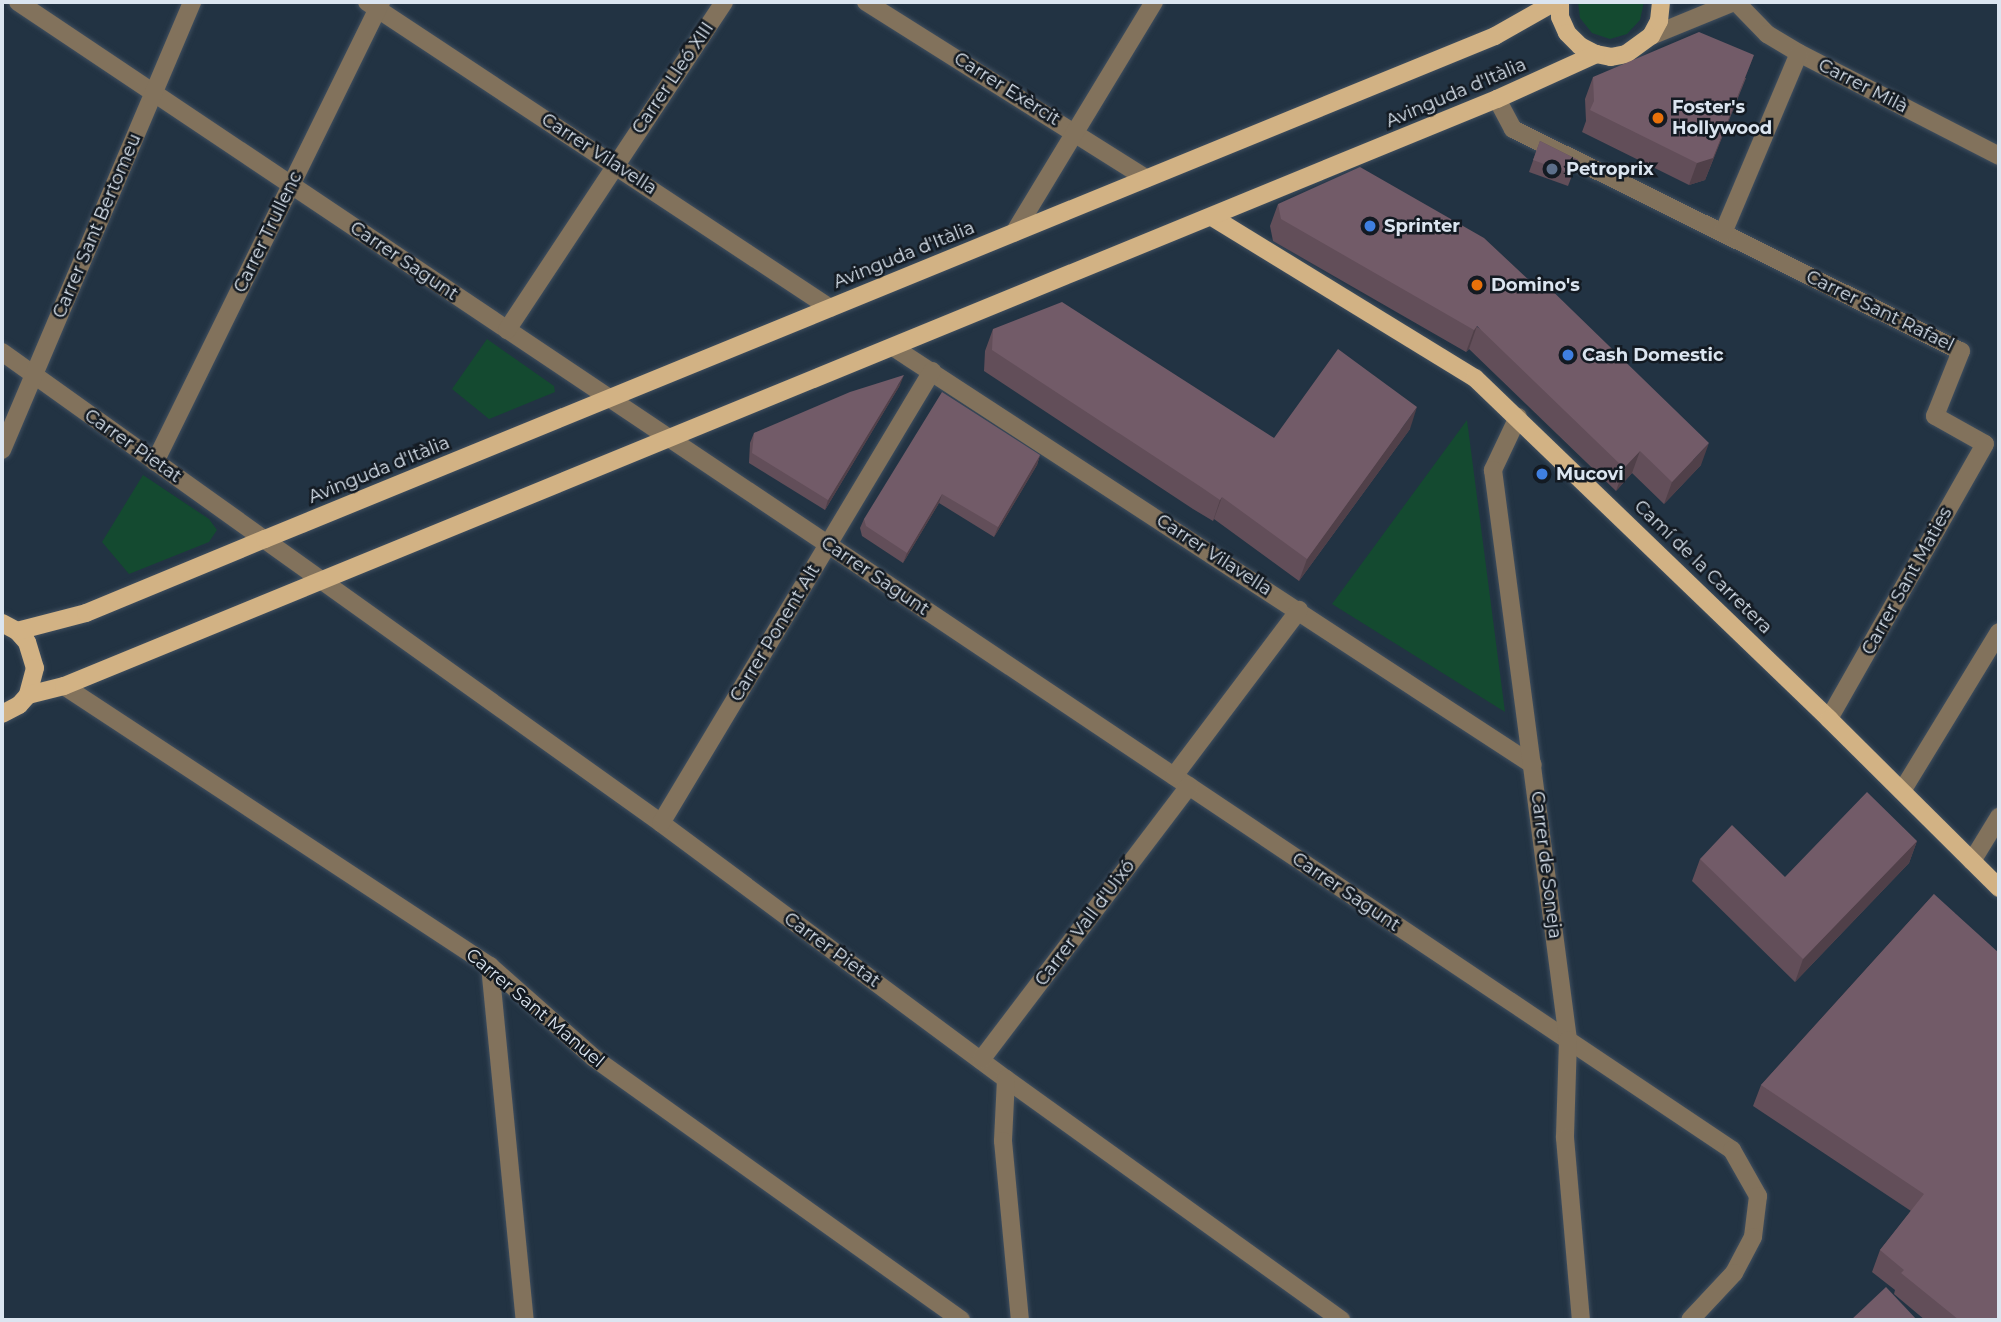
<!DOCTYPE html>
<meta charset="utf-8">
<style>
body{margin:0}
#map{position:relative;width:2001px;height:1322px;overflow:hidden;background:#223343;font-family:Montserrat,sans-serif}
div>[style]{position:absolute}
.green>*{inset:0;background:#144a30}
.roads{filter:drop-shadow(0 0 2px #404f5f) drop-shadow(0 0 2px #404f5f)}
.minor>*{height:18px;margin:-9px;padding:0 9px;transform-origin:9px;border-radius:9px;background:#82725c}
.major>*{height:18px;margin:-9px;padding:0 9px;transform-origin:9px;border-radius:9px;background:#d2b284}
.wall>*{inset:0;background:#624e59}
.shaded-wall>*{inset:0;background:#504049}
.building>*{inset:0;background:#725b68}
.dots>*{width:19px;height:19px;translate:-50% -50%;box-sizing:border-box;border:4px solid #131a22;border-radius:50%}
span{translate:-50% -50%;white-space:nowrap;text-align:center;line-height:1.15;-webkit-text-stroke:5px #131a22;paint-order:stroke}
.street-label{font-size:18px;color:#dbe5f0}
.poi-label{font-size:18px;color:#dbe5f0;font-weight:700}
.left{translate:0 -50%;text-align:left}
.frame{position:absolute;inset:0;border:4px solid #dbe5f0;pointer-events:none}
</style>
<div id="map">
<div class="green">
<i style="clip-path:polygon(1578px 2px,1644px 2px,1640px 20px,1627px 34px,1610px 39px,1592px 33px,1580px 18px)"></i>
<i style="clip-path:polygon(487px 339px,554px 386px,555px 392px,489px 419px,452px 389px)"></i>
<i style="clip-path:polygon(1467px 420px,1505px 712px,1332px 604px)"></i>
<i style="clip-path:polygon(143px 475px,209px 519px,217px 530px,209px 542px,129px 574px,102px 542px)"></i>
</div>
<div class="roads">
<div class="minor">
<i style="left:18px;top:2px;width:2063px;rotate:33.81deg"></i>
<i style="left:1732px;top:1150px;width:53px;rotate:60.5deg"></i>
<i style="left:1758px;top:1196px;width:41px;rotate:97deg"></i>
<i style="left:1753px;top:1237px;width:41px;rotate:117.8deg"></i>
<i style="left:1734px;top:1273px;width:64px;rotate:133.1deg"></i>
<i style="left:367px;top:2px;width:555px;rotate:33.46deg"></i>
<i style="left:866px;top:2px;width:331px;rotate:32.2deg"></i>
<i style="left:1736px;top:2px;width:45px;rotate:45.9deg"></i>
<i style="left:1767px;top:34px;width:37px;rotate:31deg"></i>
<i style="left:1799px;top:53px;width:225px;rotate:27.2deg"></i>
<i style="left:1651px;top:36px;width:90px;rotate:-22.3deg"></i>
<i style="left:1497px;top:99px;width:34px;rotate:62deg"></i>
<i style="left:1513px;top:129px;width:500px;rotate:26.4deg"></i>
<i style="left:1961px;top:351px;width:70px;rotate:111.8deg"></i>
<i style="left:1935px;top:416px;width:57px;rotate:29.2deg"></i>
<i style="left:1985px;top:444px;width:316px;rotate:119.6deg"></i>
<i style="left:1014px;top:233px;width:270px;rotate:-58.8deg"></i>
<i style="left:1723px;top:233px;width:195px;rotate:-67.1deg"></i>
<i style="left:507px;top:330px;width:393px;rotate:-56.5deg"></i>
<i style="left:893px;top:347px;width:764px;rotate:33.15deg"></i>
<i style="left:2px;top:352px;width:810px;rotate:35.55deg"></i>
<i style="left:661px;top:823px;width:430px;rotate:36.6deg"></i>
<i style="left:1006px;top:1079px;width:413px;rotate:35.7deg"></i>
<i style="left:1518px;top:417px;width:59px;rotate:115.3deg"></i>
<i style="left:1493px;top:470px;width:575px;rotate:82.5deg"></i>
<i style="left:1568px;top:1040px;width:98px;rotate:91.8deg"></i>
<i style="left:1565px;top:1138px;width:183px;rotate:85deg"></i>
<i style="left:2px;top:450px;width:487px;rotate:-67deg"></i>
<i style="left:155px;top:462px;width:513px;rotate:-63.83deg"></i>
<i style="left:64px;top:686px;width:510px;rotate:33.32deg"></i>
<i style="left:490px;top:966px;width:139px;rotate:41.5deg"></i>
<i style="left:594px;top:1058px;width:451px;rotate:35.5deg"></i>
<i style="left:1174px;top:776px;width:208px;rotate:-53deg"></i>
<i style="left:1902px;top:791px;width:186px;rotate:-58.6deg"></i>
<i style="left:661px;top:823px;width:527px;rotate:-59.05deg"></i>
<i style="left:1972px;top:861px;width:52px;rotate:-58.5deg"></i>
<i style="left:490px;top:966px;width:356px;rotate:84.4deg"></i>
<i style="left:981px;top:1060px;width:344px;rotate:-52.8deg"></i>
<i style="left:1006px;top:1079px;width:62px;rotate:92.8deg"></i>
<i style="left:1003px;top:1141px;width:180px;rotate:84.6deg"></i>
</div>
<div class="major">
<i style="left:1560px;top:2px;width:15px;rotate:90deg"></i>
<i style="left:1560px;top:17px;width:17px;rotate:66deg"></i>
<i style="left:1567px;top:33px;width:18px;rotate:45deg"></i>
<i style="left:1580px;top:46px;width:18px;rotate:27deg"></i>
<i style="left:1596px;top:54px;width:15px;rotate:11deg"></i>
<i style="left:1611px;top:57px;width:15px;rotate:-11deg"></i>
<i style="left:1626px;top:54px;width:31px;rotate:-36deg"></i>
<i style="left:1651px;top:36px;width:17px;rotate:-62deg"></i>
<i style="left:1659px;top:21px;width:19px;rotate:-84deg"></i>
<i style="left:1212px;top:217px;width:308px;rotate:31.5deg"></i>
<i style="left:1475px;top:378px;width:492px;rotate:43.9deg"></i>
<i style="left:1829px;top:719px;width:240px;rotate:44.8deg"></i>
<i style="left:2px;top:623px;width:17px;rotate:28deg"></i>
<i style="left:17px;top:631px;width:15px;rotate:48deg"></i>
<i style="left:27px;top:642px;width:27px;rotate:73deg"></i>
<i style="left:35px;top:668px;width:28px;rotate:105deg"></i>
<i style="left:28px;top:695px;width:13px;rotate:132deg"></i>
<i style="left:19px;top:705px;width:19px;rotate:152deg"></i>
<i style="left:17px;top:631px;width:71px;rotate:-14.6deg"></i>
<i style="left:86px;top:613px;width:194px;rotate:-22.5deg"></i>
<i style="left:265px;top:539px;width:1329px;rotate:-22.24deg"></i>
<i style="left:1495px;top:36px;width:69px;rotate:-29.5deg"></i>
<i style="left:28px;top:695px;width:37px;rotate:-14deg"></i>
<i style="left:64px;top:686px;width:1549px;rotate:-22.28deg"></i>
<i style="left:1497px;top:99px;width:109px;rotate:-24.4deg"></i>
</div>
</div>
<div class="wall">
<i style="clip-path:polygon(1593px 77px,1746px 78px,1705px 180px,1689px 185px,1582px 132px,1586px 121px,1585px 99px)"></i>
<i style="clip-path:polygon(1540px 141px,1578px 160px,1568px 186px,1529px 172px)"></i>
<i style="clip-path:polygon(1278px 204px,1701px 465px,1664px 504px,1632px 473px,1616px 491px,1469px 349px,1466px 352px,1273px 241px,1270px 226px)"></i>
<i style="clip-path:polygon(993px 329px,1274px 438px,1410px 429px,1299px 581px,1214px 519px,1213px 521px,1193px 509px,984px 371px,985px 351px)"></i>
<i style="clip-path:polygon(900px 385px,825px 510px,749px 463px,750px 443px,754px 433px)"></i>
<i style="clip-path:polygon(1040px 455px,1037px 465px,994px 537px,939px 503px,903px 563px,862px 536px,860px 528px,864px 519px)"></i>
<i style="clip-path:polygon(1917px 841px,1909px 863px,1795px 982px,1692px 881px,1700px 859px,1785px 877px)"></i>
<i style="clip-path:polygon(1934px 894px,1999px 1320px,1925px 1320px,1894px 1294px,1895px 1290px,1872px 1272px,1880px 1250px,1911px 1211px,1753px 1106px,1761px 1085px)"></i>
</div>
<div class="shaded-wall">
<i style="clip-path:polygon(1754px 55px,1705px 180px,1689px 185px,1697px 163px)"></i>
<i style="clip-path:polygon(1477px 326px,1469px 349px,1466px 352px,1474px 330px)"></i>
<i style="clip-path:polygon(904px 375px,900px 385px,825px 510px,828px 500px)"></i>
<i style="clip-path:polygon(1417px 407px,1410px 429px,1299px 581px,1307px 559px)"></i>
<i style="clip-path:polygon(1709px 443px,1701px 465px,1664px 504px,1672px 482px)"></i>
<i style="clip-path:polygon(1640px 451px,1632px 473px,1616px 491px,1624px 468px)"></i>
<i style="clip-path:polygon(1040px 455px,1037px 465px,994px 537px,998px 527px)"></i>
<i style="clip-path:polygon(942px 494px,939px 503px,903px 563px,907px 553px)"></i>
<i style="clip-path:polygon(1222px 497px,1214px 519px,1213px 521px,1220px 500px)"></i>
<i style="clip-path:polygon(1917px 841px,1909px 863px,1795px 982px,1803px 959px)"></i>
</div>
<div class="building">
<i style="clip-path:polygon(1699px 32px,1754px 55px,1713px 158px,1697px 163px,1590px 110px,1594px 101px,1593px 77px)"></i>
<i style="clip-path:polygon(1540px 141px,1578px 160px,1572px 174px,1533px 160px)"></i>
<i style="clip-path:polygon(1360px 167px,1484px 238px,1532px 283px,1538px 277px,1709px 443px,1672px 482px,1640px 451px,1624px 468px,1477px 326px,1474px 330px,1281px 219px,1278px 204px)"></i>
<i style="clip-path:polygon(1062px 302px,1274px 438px,1338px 349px,1417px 407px,1307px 559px,1222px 497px,1220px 500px,1201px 487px,992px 350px,993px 329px)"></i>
<i style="clip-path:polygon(904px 375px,828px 500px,752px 453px,754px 433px,850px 392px)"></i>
<i style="clip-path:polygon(942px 392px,1040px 455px,998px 527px,942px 494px,907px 553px,866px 526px,864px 519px)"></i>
<i style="clip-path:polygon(1867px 792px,1917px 841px,1803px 959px,1700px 859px,1732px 825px,1785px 877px)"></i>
<i style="clip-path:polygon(1934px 894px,1999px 953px,1999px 1320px,1959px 1320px,1901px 1273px,1904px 1270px,1880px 1250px,1924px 1194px,1761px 1085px)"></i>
<i style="clip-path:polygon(1886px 1287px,1917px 1320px,1851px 1320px)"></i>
</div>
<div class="dots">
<i style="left:1658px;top:118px;background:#e8710a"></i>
<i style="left:1552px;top:169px;background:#5c6f8a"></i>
<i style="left:1370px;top:226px;background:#3f7fe0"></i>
<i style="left:1477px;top:285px;background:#e8710a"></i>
<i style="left:1568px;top:355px;background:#3f7fe0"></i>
<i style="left:1542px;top:474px;background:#3f7fe0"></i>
</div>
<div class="street-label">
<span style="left:673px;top:78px;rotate:-56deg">Carrer Lleó XIII</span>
<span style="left:1863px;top:86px;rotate:27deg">Carrer Milà</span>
<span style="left:1007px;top:89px;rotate:32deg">Carrer Exèrcit</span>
<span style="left:1456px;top:93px;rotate:-23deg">Avinguda d'Itàlia</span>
<span style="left:599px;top:154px;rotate:33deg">Carrer Vilavella</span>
<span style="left:97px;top:226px;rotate:-67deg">Carrer Sant Bertomeu</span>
<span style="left:268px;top:232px;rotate:-64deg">Carrer Trullenc</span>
<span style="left:904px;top:255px;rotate:-22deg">Avinguda d'Itàlia</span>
<span style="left:404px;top:261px;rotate:34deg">Carrer Sagunt</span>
<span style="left:1880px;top:311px;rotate:26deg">Carrer Sant Rafael</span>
<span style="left:133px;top:446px;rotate:35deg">Carrer Pietat</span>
<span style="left:379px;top:470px;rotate:-22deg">Avinguda d'Itàlia</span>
<span style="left:1214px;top:555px;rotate:33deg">Carrer Vilavella</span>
<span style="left:1703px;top:567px;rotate:44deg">Camí de la Carretera</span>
<span style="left:875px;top:576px;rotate:34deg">Carrer Sagunt</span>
<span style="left:1907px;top:581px;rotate:-61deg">Carrer Sant Maties</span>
<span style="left:775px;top:633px;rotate:-59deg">Carrer Ponent Alt</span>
<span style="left:1546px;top:865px;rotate:83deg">Carrer de Soneja</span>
<span style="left:1346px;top:892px;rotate:34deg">Carrer Sagunt</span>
<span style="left:1085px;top:923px;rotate:-53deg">Carrer Vall d'Uixó</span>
<span style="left:832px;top:950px;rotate:36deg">Carrer Pietat</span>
<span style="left:535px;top:1008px;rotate:40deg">Carrer Sant Manuel</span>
</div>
<div class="poi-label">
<span class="left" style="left:1672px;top:118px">Foster's<br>Hollywood</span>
<span class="left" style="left:1566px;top:169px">Petroprix</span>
<span class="left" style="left:1384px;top:226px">Sprinter</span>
<span class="left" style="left:1491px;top:285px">Domino's</span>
<span class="left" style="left:1582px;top:355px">Cash Domestic</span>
<span class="left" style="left:1556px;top:474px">Mucovi</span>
</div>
<div class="frame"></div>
</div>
